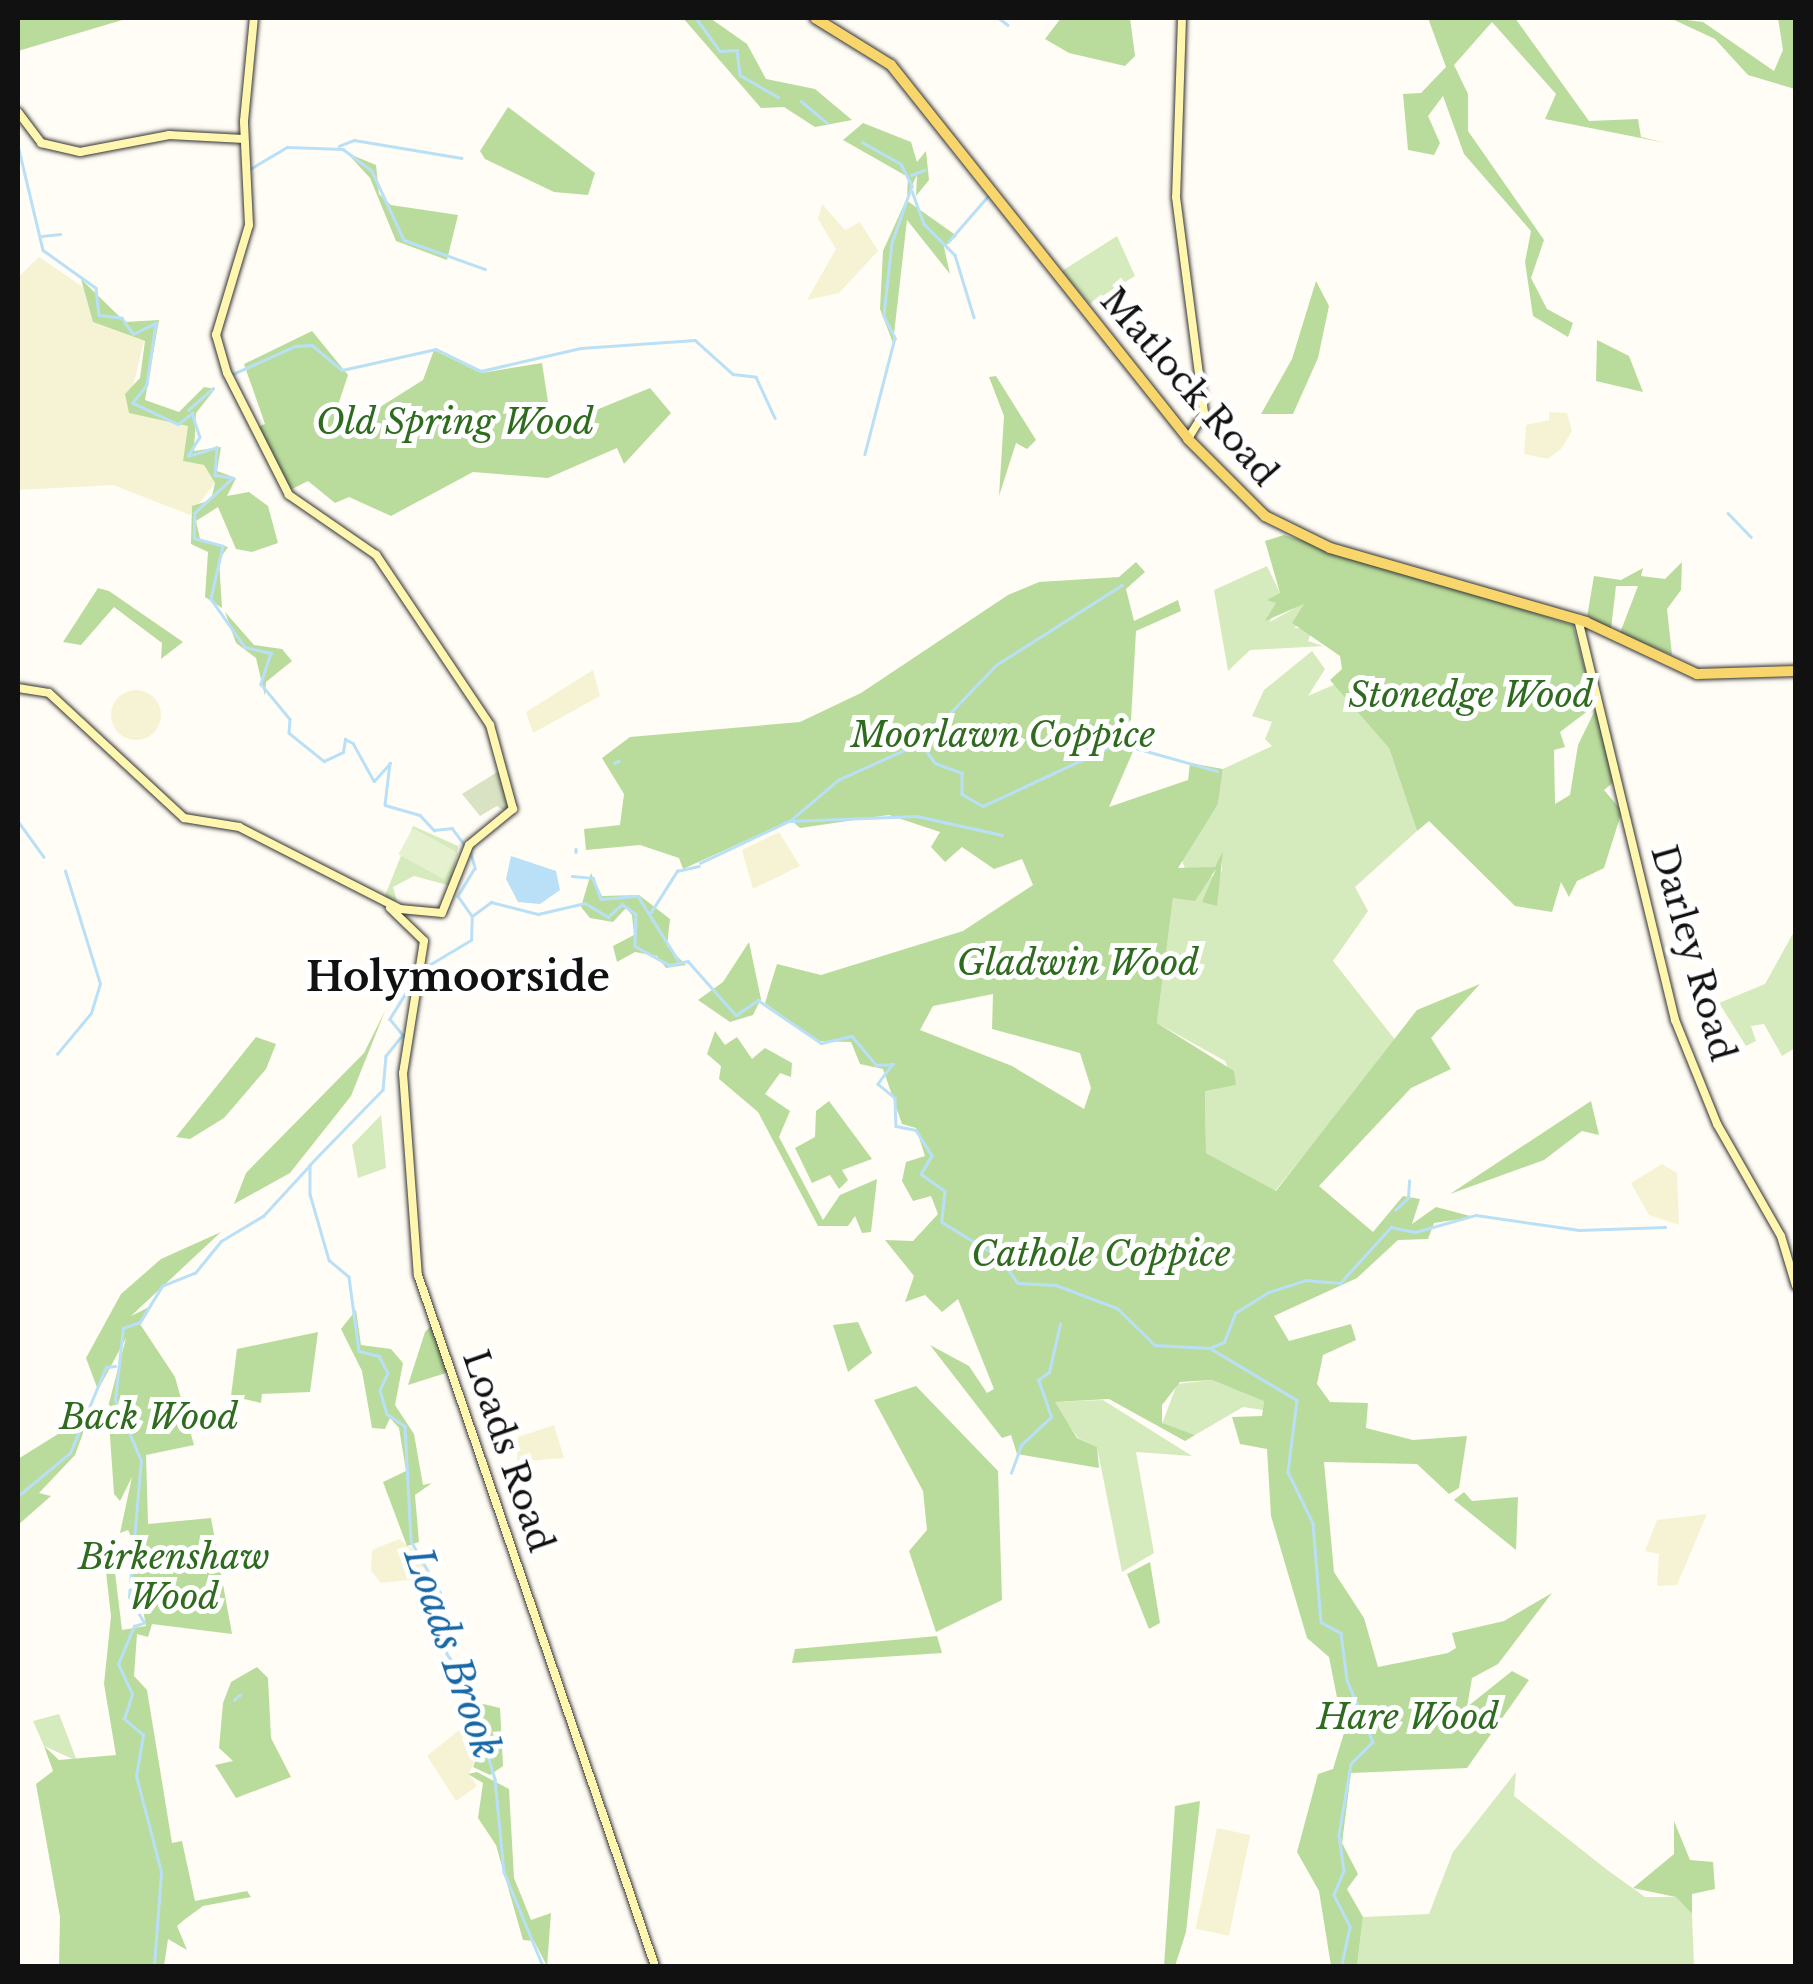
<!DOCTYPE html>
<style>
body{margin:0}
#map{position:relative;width:1813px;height:1984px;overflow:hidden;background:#fffdf5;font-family:"Libre Baskerville",serif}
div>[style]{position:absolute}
.farmland>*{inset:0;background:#f6f3d4;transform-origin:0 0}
.round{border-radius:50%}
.green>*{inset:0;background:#d5ebbd}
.forest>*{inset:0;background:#b9dc9c}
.cemetery>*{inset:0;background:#d9e3c4}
.pitch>*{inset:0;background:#e6f2cf;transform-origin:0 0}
.water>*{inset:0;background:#b9e0f7}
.stream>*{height:2.5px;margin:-1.25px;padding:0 1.25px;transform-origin:1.25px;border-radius:1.25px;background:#b9e0f7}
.roads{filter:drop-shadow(0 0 2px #333) drop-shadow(0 0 2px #333)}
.secondary>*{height:8px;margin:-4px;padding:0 4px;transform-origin:4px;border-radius:4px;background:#fff6b0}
.primary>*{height:10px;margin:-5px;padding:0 5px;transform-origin:5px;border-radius:5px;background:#f9d66b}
span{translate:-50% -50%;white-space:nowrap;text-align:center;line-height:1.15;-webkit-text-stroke:10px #fff;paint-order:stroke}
.street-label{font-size:35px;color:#111}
.park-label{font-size:35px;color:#2f6b1f;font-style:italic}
.water-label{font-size:38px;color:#1768a6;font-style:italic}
.quarter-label{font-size:40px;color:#111;font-weight:700}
.frame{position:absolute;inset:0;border:20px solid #111;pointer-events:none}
</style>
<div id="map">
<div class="farmland">
<i style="clip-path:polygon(822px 204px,845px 230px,860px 222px,878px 251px,839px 293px,807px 300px,836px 249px,818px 219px)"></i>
<i style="clip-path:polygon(39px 257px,89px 291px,98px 324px,144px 341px,128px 407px,188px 426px,183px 461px,204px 465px,215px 483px,190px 515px,113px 485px,18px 490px,18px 277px)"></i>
<i style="clip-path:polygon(1549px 412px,1567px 413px,1572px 431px,1562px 448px,1548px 459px,1524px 454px,1526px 425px,1549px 420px)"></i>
<i style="clip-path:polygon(593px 670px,600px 696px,533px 733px,526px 712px)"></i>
<i class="round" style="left:111px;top:690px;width:50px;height:50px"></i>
<i style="clip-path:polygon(779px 832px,800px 866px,753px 889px,742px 850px)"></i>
<i style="clip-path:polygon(1662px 1164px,1677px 1173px,1679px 1225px,1649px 1215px,1631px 1183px)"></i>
<i style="clip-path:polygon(554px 1425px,564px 1458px,517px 1462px,518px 1437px)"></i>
<i style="clip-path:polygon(1707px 1514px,1677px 1585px,1657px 1586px,1659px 1554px,1645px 1551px,1657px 1520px)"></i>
<i style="clip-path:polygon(399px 1539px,422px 1556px,427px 1578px,381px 1583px,371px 1571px,372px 1550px)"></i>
<i style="clip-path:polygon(474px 1718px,482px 1744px,469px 1774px,477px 1786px,456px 1801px,427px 1756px)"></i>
<i style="left:1217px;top:1828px;width:34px;height:103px;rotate:12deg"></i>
</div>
<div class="green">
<i style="clip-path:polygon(1117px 236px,1135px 276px,1089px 304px,1062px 271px)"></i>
<i style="clip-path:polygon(1267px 566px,1280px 593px,1270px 622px,1304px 603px,1295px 628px,1313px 629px,1308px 641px,1323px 646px,1250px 650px,1228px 671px,1214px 590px)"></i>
<i style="clip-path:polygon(1312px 651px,1325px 669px,1308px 696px,1338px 683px,1365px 712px,1389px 748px,1417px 831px,1355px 887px,1368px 911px,1333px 961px,1396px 1041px,1275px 1191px,1206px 1153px,1205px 1090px,1235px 1085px,1225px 1061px,1157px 1023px,1173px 897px,1222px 871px,1222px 855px,1215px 867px,1186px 872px,1181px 857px,1218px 804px,1223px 769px,1272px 746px,1265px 739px,1272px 722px,1252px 716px,1264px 690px)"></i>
<i style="clip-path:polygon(413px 826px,458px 846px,451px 886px,414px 876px,393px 887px,397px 901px,384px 898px)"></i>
<i style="clip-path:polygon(1795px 930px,1795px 1048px,1782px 1056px,1764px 1024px,1751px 1026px,1756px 1041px,1746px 1046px,1719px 1003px,1765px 984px)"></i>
<i style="clip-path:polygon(381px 1115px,386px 1168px,358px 1178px,352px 1145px)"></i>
<i style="clip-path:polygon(1212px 1380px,1264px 1400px,1263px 1410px,1243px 1407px,1195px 1435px,1162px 1424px,1177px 1384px)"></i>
<i style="clip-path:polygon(1103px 1400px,1192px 1456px,1136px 1452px,1154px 1553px,1122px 1572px,1097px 1447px,1078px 1438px,1053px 1402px)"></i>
<i style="clip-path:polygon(59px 1714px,77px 1761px,44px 1746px,33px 1721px)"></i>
<i style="clip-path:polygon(1516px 1772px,1514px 1796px,1606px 1869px,1645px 1897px,1677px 1897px,1692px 1914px,1694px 1966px,1357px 1966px,1363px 1917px,1429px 1914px,1453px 1852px)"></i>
</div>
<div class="forest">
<i style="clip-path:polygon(18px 18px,129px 18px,18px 51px)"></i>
<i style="clip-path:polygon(683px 18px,710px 18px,747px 44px,766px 79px,815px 89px,852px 120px,815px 127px,784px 107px,761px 108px)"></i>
<i style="clip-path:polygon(1061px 18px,1130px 18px,1135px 56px,1125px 66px,1069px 53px,1045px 39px)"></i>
<i style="clip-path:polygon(1428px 18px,1515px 18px,1589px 121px,1638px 119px,1641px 137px,1666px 143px,1545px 119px,1556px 94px,1492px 22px,1454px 65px,1468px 94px,1468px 131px,1544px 240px,1531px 278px,1547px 309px,1573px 323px,1568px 337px,1533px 316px,1525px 262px,1531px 231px,1464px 154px,1443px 96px,1428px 116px,1440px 143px,1434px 155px,1408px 150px,1403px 94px,1421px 93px,1446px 67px)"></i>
<i style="clip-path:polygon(1670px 18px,1703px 22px,1774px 71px,1783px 50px,1778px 18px,1795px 18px,1795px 89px,1748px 75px,1715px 39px)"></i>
<i style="clip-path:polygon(508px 107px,595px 173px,588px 195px,554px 192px,485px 159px,480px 151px)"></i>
<i style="clip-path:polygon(863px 123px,911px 142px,917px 162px,926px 151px,929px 180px,916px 196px,917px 175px,907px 196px,908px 177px,843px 140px)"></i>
<i style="clip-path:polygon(347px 153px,376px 165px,379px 194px,391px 205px,458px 215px,447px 260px,396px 241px,370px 178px)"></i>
<i style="clip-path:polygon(906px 200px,957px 236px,944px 247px,950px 274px,907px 220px,893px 343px,880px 309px,883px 251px)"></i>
<i style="clip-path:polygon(81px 279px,125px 322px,159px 320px,145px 400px,179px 412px,204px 387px,215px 389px,196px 413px,194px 451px,221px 447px,217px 471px,236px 478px,227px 496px,249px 492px,268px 506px,278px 543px,252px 552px,236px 549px,218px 507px,196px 521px,200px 539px,228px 547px,219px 560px,222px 608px,205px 597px,208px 552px,191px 544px,192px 506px,211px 500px,215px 483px,204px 465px,183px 461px,188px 426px,129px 413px,125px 394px,140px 378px,145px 341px,93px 322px)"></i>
<i style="clip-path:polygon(1316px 281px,1329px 306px,1318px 358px,1293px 414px,1261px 414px,1292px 359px)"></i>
<i style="clip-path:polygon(312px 331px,348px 375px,336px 411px,342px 431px,423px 380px,434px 350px,481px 373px,542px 363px,552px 428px,650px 388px,671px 413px,624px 464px,617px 448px,548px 478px,473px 472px,391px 516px,349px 497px,335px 503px,308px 481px,290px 490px,253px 429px,265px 424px,244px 364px)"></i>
<i style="clip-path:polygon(1597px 340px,1629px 356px,1643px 392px,1596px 381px)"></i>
<i style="clip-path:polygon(996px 376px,1036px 440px,1027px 449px,1016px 443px,999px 496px,1004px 416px,989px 377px)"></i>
<i style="clip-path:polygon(1284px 535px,1573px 625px,1592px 695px,1589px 710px,1560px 732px,1565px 747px,1554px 750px,1555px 804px,1570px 795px,1578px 745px,1599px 702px,1615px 781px,1604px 790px,1622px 811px,1604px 868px,1577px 881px,1569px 897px,1561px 882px,1552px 912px,1515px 906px,1429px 821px,1417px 831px,1389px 748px,1330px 680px,1342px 669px,1340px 656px,1292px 623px,1304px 604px,1265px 621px,1276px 603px,1267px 600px,1280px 593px,1265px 541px)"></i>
<i style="clip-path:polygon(evenodd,1136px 562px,1145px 572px,1126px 589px,1134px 621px,1178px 600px,1181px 611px,1136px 631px,1131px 720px,1119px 731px,1134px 749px,1109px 807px,1188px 780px,1190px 763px,1223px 769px,1218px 804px,1178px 868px,1215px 867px,1223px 851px,1217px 906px,1202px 902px,1216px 869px,1195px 901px,1173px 898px,1157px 1023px,1234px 1071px,1236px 1085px,1205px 1091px,1206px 1153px,1276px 1191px,1417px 1010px,1480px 984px,1431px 1038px,1451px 1069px,1411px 1088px,1319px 1186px,1373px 1232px,1403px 1196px,1420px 1199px,1412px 1224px,1436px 1207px,1474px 1217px,1434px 1223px,1428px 1239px,1398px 1240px,1357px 1278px,1274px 1316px,1289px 1341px,1351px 1324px,1356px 1340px,1323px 1355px,1317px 1384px,1330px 1402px,1368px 1403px,1366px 1428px,1413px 1440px,1467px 1436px,1459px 1488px,1449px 1494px,1417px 1464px,1324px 1462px,1334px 1572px,1364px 1618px,1378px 1667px,1448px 1653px,1456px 1648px,1452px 1633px,1504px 1621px,1552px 1593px,1498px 1664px,1472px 1678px,1467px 1707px,1512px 1671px,1529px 1680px,1467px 1768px,1351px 1773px,1342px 1843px,1358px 1874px,1347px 1889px,1363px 1917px,1357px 1966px,1331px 1966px,1319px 1891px,1297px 1852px,1318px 1774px,1333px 1769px,1344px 1733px,1329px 1657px,1307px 1638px,1271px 1516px,1267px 1449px,1240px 1444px,1232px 1417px,1262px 1416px,1264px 1401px,1212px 1380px,1180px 1382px,1162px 1405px,1162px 1423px,1195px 1435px,1185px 1441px,1109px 1399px,1055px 1402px,1077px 1438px,1097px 1447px,1099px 1468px,1017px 1454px,1011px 1435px,1002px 1438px,930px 1345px,969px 1366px,987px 1393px,994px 1389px,958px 1299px,942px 1312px,925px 1295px,905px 1302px,914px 1276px,885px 1240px,913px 1241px,938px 1214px,931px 1196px,913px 1201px,902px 1181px,906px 1162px,925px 1156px,916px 1128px,902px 1124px,883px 1069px,860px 1064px,851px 1042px,817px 1041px,765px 1003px,777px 964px,821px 975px,963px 931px,1033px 885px,1022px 859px,994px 869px,962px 847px,945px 862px,931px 847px,940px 832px,889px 815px,800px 828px,791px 820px,683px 869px,679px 858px,640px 845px,586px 850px,584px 829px,620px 825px,624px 794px,602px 758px,630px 737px,800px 722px,861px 693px,1008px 595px,1039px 582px,1119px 577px,1136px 562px,993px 994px,992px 1029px,1080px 1053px,1091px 1088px,1084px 1109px,1012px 1066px,920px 1030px,933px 1006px,993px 994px)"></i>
<i style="clip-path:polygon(1682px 562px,1681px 590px,1667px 609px,1672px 655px,1620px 633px,1638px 586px,1616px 586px,1611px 629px,1587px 617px,1594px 576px,1621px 580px,1643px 568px,1641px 576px,1665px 579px)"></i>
<i style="clip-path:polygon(98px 588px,109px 591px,183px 642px,161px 659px,162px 643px,114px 607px,81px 645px,63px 642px)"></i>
<i style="clip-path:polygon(225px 612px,254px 645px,282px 649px,292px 661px,266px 682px,265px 696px,256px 658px,236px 643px)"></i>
<i style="clip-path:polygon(591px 873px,602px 896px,639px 895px,670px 919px,667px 946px,686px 965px,666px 968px,657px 956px,635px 952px,617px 962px,613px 946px,634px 935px,632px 915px,626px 908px,613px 922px,590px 918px,581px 907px)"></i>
<i style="clip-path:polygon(749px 942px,761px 999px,753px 1015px,730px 1022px,698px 1000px,723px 982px)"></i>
<i style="clip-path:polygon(385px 1011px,351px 1096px,290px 1173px,234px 1204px,246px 1173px,364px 1053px)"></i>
<i style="clip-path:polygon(715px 1031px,725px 1045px,737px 1037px,752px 1059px,765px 1048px,792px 1063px,791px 1077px,780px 1073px,765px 1094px,790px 1111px,779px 1137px,823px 1220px,840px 1195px,877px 1179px,871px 1232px,862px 1233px,855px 1216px,848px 1226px,818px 1226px,758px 1112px,719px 1079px,721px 1066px,707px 1054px)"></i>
<i style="clip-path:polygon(256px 1037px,276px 1044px,266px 1069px,224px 1118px,190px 1139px,176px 1137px)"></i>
<i style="clip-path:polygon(829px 1101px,872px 1159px,842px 1170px,848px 1180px,839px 1189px,830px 1175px,812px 1183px,795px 1148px,815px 1137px,816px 1111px)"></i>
<i style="clip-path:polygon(1591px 1101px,1599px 1135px,1582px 1131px,1544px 1160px,1450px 1194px)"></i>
<i style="clip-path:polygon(221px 1232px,131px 1316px,149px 1307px,140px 1324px,175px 1377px,194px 1445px,146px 1455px,148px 1524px,211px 1518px,232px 1634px,152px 1624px,148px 1637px,137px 1634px,134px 1676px,147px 1690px,172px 1843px,182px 1841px,195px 1901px,247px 1891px,251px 1897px,203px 1906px,184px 1920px,177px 1926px,187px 1950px,168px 1939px,164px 1966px,59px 1966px,60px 1917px,36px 1784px,53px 1771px,44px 1746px,59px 1760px,116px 1755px,104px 1684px,111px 1616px,103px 1546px,112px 1548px,122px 1630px,146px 1626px,143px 1610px,130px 1606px,134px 1542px,128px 1530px,120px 1533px,132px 1477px,120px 1501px,114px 1494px,108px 1407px,126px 1338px,98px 1390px,86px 1358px,121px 1294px,161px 1259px)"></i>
<i style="clip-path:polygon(356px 1310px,361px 1345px,391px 1349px,403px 1363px,395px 1405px,414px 1434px,423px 1485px,432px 1483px,415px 1495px,419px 1542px,407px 1546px,383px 1482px,406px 1471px,399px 1428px,390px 1418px,385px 1429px,372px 1428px,362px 1371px,341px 1329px)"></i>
<i style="clip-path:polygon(858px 1322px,872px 1353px,848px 1372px,833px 1325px)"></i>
<i style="clip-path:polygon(432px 1325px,449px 1372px,408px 1385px,425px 1332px)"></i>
<i style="clip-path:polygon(318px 1332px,310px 1392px,262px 1394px,261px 1403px,231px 1396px,237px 1349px)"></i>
<i style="clip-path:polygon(916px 1386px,998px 1471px,1002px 1600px,936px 1632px,909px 1551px,927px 1530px,923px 1491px,874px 1400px)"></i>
<i style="clip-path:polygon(90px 1414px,75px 1455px,39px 1493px,51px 1496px,18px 1525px,18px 1459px)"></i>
<i style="clip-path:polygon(1464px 1492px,1472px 1501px,1518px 1497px,1516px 1550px,1454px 1500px)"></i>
<i style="clip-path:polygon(1150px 1562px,1160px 1623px,1149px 1629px,1127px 1574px)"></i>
<i style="clip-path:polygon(937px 1636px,942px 1653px,792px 1663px,795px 1649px)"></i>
<i style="clip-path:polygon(257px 1667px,268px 1678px,271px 1738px,291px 1777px,236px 1798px,215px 1765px,233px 1761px,219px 1748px,223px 1703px,231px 1682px)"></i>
<i style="clip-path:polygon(475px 1702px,500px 1708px,503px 1766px,490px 1775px,473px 1767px,482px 1744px)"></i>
<i style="clip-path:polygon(477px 1772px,509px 1789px,514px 1878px,531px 1920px,551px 1913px,547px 1966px,534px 1941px,523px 1940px,496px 1845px,478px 1818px,483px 1783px,468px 1774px)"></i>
<i style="clip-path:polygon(1200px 1801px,1186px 1932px,1175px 1966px,1164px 1966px,1175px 1806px)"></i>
<i style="clip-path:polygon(1674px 1821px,1690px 1860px,1713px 1862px,1715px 1889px,1692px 1894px,1692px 1914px,1676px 1897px,1633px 1888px,1674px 1854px)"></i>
</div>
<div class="cemetery">
<i style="clip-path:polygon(502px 769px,508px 813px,497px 806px,480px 816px,462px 794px)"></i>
</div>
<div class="pitch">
<i style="left:413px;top:828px;width:52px;height:30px;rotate:29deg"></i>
</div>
<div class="water">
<i style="clip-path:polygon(511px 856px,556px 871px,560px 890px,540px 904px,518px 902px,506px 879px)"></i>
</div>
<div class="stream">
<i style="left:696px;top:18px;width:41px;rotate:54deg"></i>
<i style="left:720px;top:51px;width:17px;rotate:-3deg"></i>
<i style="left:737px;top:50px;width:25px;rotate:83deg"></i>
<i style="left:740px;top:75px;width:44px;rotate:30.1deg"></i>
<i style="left:999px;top:18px;width:11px;rotate:38deg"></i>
<i style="left:801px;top:101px;width:34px;rotate:40deg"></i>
<i style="left:862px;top:142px;width:45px;rotate:29.4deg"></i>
<i style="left:901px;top:164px;width:25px;rotate:63deg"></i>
<i style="left:912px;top:186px;width:60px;rotate:109.3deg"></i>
<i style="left:892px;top:243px;width:73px;rotate:96.3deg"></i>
<i style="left:884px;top:316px;width:25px;rotate:63deg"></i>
<i style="left:895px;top:338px;width:120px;rotate:104.5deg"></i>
<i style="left:18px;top:145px;width:108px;rotate:76.6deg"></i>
<i style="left:43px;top:250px;width:65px;rotate:35.6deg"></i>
<i style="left:96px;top:288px;width:27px;rotate:84deg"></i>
<i style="left:99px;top:315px;width:23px;rotate:7deg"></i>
<i style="left:122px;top:318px;width:19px;rotate:55deg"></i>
<i style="left:133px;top:334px;width:25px;rotate:-26deg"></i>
<i style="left:156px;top:323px;width:63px;rotate:98.3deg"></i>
<i style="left:147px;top:385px;width:23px;rotate:128deg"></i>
<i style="left:133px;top:403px;width:50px;rotate:25deg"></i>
<i style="left:178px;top:424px;width:18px;rotate:-38deg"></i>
<i style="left:192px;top:413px;width:25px;rotate:72deg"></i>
<i style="left:200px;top:437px;width:22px;rotate:122deg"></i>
<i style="left:188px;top:456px;width:30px;rotate:-17deg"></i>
<i style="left:217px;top:447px;width:28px;rotate:94deg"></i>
<i style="left:215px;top:475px;width:18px;rotate:9deg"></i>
<i style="left:233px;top:478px;width:52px;rotate:137.4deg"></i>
<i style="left:195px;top:513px;width:25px;rotate:92deg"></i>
<i style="left:194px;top:538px;width:30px;rotate:15deg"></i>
<i style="left:223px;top:546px;width:54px;rotate:102.8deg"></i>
<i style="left:211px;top:599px;width:59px;rotate:54.7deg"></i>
<i style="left:245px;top:647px;width:27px;rotate:13deg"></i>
<i style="left:271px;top:653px;width:33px;rotate:108deg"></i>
<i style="left:261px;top:684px;width:45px;rotate:50.4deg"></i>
<i style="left:290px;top:719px;width:14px;rotate:94deg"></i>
<i style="left:289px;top:733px;width:45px;rotate:38.7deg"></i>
<i style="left:324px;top:761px;width:21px;rotate:-25deg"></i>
<i style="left:343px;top:752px;width:13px;rotate:-81deg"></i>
<i style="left:345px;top:739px;width:9px;rotate:27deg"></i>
<i style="left:353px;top:743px;width:43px;rotate:61.1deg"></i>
<i style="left:374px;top:781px;width:24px;rotate:-48deg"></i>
<i style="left:390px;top:763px;width:42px;rotate:96.8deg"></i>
<i style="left:385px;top:805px;width:36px;rotate:16deg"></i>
<i style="left:420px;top:815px;width:21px;rotate:47deg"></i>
<i style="left:434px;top:830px;width:18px;rotate:-6deg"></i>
<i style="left:452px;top:828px;width:20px;rotate:53deg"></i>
<i style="left:339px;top:146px;width:16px;rotate:-22deg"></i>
<i style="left:354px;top:140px;width:109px;rotate:9.5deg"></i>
<i style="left:250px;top:169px;width:43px;rotate:-30.7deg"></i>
<i style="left:287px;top:147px;width:56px;rotate:2deg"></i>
<i style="left:343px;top:149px;width:36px;rotate:37deg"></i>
<i style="left:372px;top:171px;width:76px;rotate:65.1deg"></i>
<i style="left:404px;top:240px;width:86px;rotate:19.7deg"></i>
<i style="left:911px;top:175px;width:14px;rotate:-21deg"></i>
<i style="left:912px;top:191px;width:35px;rotate:70deg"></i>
<i style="left:924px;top:224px;width:44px;rotate:45deg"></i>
<i style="left:955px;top:255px;width:65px;rotate:73deg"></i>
<i style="left:42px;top:236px;width:18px;rotate:-6deg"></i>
<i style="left:948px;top:242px;width:61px;rotate:-49deg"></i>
<i style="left:233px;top:374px;width:68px;rotate:-24.3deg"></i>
<i style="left:295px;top:346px;width:17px;rotate:-3deg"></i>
<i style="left:312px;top:345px;width:39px;rotate:40deg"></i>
<i style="left:342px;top:370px;width:96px;rotate:-12.6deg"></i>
<i style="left:436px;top:349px;width:50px;rotate:26.1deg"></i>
<i style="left:481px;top:371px;width:103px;rotate:-13deg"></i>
<i style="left:581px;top:348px;width:114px;rotate:-4deg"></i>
<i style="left:695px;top:340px;width:51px;rotate:41.8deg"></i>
<i style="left:733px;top:374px;width:23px;rotate:7deg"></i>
<i style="left:756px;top:377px;width:45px;rotate:65.1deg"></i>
<i style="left:188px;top:410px;width:33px;rotate:-41deg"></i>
<i style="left:1728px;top:513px;width:33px;rotate:46deg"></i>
<i style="left:921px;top:743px;width:24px;rotate:55deg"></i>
<i style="left:935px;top:763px;width:29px;rotate:20deg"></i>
<i style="left:962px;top:773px;width:21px;rotate:90deg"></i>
<i style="left:962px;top:794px;width:24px;rotate:30deg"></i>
<i style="left:983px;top:806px;width:149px;rotate:-25deg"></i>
<i style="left:1118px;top:743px;width:103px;rotate:15.8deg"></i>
<i style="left:614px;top:763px;width:5px;rotate:-22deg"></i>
<i style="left:791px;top:820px;width:62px;rotate:-40.4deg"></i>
<i style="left:838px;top:780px;width:92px;rotate:-24.3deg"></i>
<i style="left:922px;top:742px;width:107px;rotate:-46.1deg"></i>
<i style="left:996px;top:665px;width:149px;rotate:-32.4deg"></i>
<i style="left:18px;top:821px;width:44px;rotate:54.2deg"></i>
<i style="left:576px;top:849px;width:3px;rotate:90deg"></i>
<i style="left:470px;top:850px;width:19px;rotate:74deg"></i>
<i style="left:475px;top:868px;width:33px;rotate:121deg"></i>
<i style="left:458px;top:896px;width:24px;rotate:55deg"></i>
<i style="left:472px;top:916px;width:24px;rotate:-36deg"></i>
<i style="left:491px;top:902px;width:49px;rotate:14.3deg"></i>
<i style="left:538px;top:914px;width:48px;rotate:-13.2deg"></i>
<i style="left:585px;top:903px;width:27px;rotate:31deg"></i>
<i style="left:608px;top:917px;width:19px;rotate:-43deg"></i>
<i style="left:622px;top:904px;width:17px;rotate:36deg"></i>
<i style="left:636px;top:914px;width:32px;rotate:92deg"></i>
<i style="left:635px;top:946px;width:39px;rotate:29deg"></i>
<i style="left:669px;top:965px;width:19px;rotate:-12deg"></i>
<i style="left:688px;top:961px;width:72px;rotate:48.4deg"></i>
<i style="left:736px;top:1015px;width:27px;rotate:-34deg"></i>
<i style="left:758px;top:1000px;width:76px;rotate:34.3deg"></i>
<i style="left:821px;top:1043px;width:32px;rotate:-13deg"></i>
<i style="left:852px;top:1036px;width:38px;rotate:50deg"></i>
<i style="left:876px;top:1065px;width:17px;rotate:-3deg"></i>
<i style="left:893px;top:1064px;width:25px;rotate:127deg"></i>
<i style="left:878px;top:1084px;width:22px;rotate:39deg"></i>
<i style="left:895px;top:1098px;width:28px;rotate:88deg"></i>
<i style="left:896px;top:1126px;width:20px;rotate:11deg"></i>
<i style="left:916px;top:1130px;width:31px;rotate:58deg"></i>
<i style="left:932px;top:1156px;width:21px;rotate:121deg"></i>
<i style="left:921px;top:1174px;width:29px;rotate:35deg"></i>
<i style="left:945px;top:1191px;width:31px;rotate:96deg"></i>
<i style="left:942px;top:1222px;width:67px;rotate:31.6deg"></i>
<i style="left:999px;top:1257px;width:32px;rotate:54deg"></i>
<i style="left:1018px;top:1283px;width:38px;rotate:3deg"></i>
<i style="left:1056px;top:1285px;width:65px;rotate:20.7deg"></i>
<i style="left:1117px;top:1308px;width:53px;rotate:44.2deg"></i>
<i style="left:1155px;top:1345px;width:55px;rotate:3.1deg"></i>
<i style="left:1210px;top:1348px;width:101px;rotate:30.9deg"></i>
<i style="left:1297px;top:1400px;width:73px;rotate:97.1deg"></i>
<i style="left:1288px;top:1472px;width:57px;rotate:63.9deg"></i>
<i style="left:1313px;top:1523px;width:99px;rotate:85.4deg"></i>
<i style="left:1321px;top:1622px;width:23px;rotate:29deg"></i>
<i style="left:1341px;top:1633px;width:47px;rotate:82.7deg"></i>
<i style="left:1347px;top:1680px;width:67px;rotate:67.2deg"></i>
<i style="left:1373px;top:1742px;width:31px;rotate:135deg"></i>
<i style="left:1351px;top:1764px;width:72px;rotate:99.6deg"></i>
<i style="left:1339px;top:1835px;width:36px;rotate:82deg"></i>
<i style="left:1344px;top:1871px;width:26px;rotate:113deg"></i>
<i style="left:1334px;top:1895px;width:36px;rotate:63deg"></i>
<i style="left:1350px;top:1927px;width:40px;rotate:102deg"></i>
<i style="left:700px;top:863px;width:98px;rotate:-25.3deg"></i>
<i style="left:789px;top:821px;width:128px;rotate:-2.2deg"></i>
<i style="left:917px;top:816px;width:87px;rotate:12.6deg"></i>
<i style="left:572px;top:876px;width:21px;rotate:5deg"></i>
<i style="left:593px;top:878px;width:22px;rotate:69deg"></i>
<i style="left:601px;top:899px;width:37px;rotate:-5deg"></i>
<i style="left:638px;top:896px;width:75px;rotate:58deg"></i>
<i style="left:651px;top:912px;width:49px;rotate:-57.6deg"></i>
<i style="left:677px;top:871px;width:22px;rotate:-13deg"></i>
<i style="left:424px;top:968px;width:55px;rotate:-30.8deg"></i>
<i style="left:471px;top:940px;width:24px;rotate:-88deg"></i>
<i style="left:413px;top:982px;width:44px;rotate:121.9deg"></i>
<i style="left:390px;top:1019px;width:21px;rotate:51deg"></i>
<i style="left:403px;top:1035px;width:27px;rotate:129deg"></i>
<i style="left:386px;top:1056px;width:34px;rotate:95deg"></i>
<i style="left:383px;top:1090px;width:105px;rotate:134.2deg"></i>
<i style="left:310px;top:1165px;width:29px;rotate:90deg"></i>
<i style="left:310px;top:1194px;width:69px;rotate:73.9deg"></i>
<i style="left:329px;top:1260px;width:26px;rotate:40deg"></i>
<i style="left:349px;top:1277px;width:75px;rotate:82.3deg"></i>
<i style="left:359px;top:1351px;width:21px;rotate:14deg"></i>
<i style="left:379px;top:1356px;width:19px;rotate:62deg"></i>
<i style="left:388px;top:1373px;width:19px;rotate:115deg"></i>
<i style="left:380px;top:1390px;width:25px;rotate:74deg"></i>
<i style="left:387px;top:1414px;width:22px;rotate:34deg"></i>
<i style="left:405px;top:1426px;width:115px;rotate:87deg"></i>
<i style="left:411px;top:1541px;width:59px;rotate:60.4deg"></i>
<i style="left:440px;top:1592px;width:62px;rotate:83.6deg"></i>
<i style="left:447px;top:1654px;width:29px;rotate:54deg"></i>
<i style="left:464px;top:1677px;width:107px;rotate:73.1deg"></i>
<i style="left:495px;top:1779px;width:93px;rotate:84.5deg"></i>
<i style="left:504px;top:1872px;width:102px;rotate:67.5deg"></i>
<i style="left:57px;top:1054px;width:53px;rotate:-50.3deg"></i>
<i style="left:91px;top:1013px;width:30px;rotate:-73deg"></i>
<i style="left:100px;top:984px;width:118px;rotate:-107.2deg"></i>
<i style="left:1408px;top:1197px;width:16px;rotate:-86deg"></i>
<i style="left:1395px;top:1210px;width:18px;rotate:-43deg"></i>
<i style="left:1210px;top:1348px;width:15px;rotate:-23deg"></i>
<i style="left:1224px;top:1342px;width:31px;rotate:-69deg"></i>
<i style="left:1235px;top:1313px;width:40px;rotate:-32deg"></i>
<i style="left:1269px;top:1292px;width:38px;rotate:-18deg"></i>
<i style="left:1305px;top:1280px;width:35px;rotate:5deg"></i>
<i style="left:1340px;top:1283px;width:76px;rotate:-47.7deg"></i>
<i style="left:1391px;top:1227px;width:25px;rotate:12deg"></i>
<i style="left:1415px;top:1232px;width:63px;rotate:-15.6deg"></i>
<i style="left:1476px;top:1215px;width:104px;rotate:8.3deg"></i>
<i style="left:1579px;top:1230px;width:86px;rotate:-2deg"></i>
<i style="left:1011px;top:1473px;width:30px;rotate:-70deg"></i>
<i style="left:1021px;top:1445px;width:41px;rotate:-43deg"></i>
<i style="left:1051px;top:1417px;width:39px;rotate:-109deg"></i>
<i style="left:1038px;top:1380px;width:14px;rotate:-36deg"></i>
<i style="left:1049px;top:1372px;width:49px;rotate:-77.1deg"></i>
<i style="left:18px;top:1496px;width:67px;rotate:-39.6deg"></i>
<i style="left:70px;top:1453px;width:93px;rotate:-67.3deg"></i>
<i style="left:106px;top:1367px;width:9px;rotate:-6deg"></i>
<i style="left:238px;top:1696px;width:2px;rotate:-27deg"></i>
<i style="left:234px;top:1700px;width:3px;rotate:-45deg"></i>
<i style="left:154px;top:1966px;width:94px;rotate:-85.7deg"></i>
<i style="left:161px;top:1872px;width:99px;rotate:-104.6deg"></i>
<i style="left:136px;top:1776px;width:42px;rotate:-80.3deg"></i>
<i style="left:143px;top:1735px;width:25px;rotate:-140deg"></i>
<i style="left:124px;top:1719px;width:26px;rotate:-72deg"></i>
<i style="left:132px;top:1694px;width:33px;rotate:-115deg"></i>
<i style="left:118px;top:1664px;width:41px;rotate:-67.2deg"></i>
<i style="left:134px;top:1626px;width:10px;rotate:-17deg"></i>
<i style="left:144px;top:1623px;width:30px;rotate:-120deg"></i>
<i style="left:129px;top:1597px;width:137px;rotate:-85deg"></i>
<i style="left:141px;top:1461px;width:66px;rotate:-113.1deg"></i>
<i style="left:115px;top:1400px;width:72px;rotate:-83.7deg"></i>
<i style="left:123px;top:1328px;width:18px;rotate:-19deg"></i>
<i style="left:140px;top:1322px;width:42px;rotate:-58.6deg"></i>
<i style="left:162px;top:1286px;width:35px;rotate:-22deg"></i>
<i style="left:195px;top:1273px;width:41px;rotate:-50.9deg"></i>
<i style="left:221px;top:1241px;width:49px;rotate:-30.8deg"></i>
<i style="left:263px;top:1216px;width:69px;rotate:-47.3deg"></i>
</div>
<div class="roads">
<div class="secondary">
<i style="left:1182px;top:18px;width:179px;rotate:91.9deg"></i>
<i style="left:1176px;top:197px;width:218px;rotate:82.6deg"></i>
<i style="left:1204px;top:413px;width:31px;rotate:122deg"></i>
<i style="left:18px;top:112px;width:39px;rotate:53deg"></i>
<i style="left:41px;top:143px;width:40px;rotate:13deg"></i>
<i style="left:80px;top:152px;width:91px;rotate:-10.8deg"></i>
<i style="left:169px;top:135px;width:75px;rotate:3.1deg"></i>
<i style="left:1578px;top:619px;width:413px;rotate:76.4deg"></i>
<i style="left:1675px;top:1020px;width:112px;rotate:68deg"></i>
<i style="left:1717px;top:1124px;width:129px;rotate:60.3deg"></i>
<i style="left:1781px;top:1236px;width:52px;rotate:73.3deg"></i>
<i style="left:18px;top:688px;width:31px;rotate:9deg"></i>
<i style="left:49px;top:693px;width:184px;rotate:42.8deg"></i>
<i style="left:184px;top:818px;width:56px;rotate:9.3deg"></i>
<i style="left:239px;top:827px;width:181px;rotate:27deg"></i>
<i style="left:400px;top:909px;width:42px;rotate:5.4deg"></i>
<i style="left:442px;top:913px;width:73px;rotate:-68.3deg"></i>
<i style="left:469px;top:845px;width:57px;rotate:-39.3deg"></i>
<i style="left:513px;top:809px;width:87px;rotate:-105.3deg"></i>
<i style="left:490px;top:725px;width:205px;rotate:-123.8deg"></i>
<i style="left:376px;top:555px;width:106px;rotate:-145.4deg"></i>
<i style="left:289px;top:495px;width:137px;rotate:-116.9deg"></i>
<i style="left:227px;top:373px;width:40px;rotate:-106deg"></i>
<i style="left:216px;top:335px;width:115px;rotate:-73.3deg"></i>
<i style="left:249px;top:225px;width:104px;rotate:-92.8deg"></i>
<i style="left:244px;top:121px;width:103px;rotate:-84.5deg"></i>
<i style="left:390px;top:908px;width:47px;rotate:44.1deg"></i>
<i style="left:424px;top:941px;width:134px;rotate:99deg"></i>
<i style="left:403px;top:1073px;width:203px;rotate:85.8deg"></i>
<i style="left:418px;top:1275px;width:731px;rotate:71.07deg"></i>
</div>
<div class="primary">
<i style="left:815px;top:18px;width:89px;rotate:31.7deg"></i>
<i style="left:891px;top:65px;width:478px;rotate:51.5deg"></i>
<i style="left:1188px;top:439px;width:109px;rotate:45deg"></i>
<i style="left:1265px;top:516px;width:72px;rotate:26.2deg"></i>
<i style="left:1330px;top:548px;width:266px;rotate:16.1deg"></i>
<i style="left:1586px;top:622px;width:123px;rotate:25.1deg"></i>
<i style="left:1697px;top:674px;width:99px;rotate:-1.7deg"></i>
</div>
</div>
<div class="street-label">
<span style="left:1189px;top:387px;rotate:49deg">Matlock Road</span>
<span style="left:1693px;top:953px;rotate:74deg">Darley Road</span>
<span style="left:508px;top:1451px;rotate:71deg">Loads Road</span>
</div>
<div class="park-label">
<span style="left:455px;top:422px">Old Spring Wood</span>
<span style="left:1471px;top:695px">Stonedge Wood</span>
<span style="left:1003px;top:735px">Moorlawn Coppice</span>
<span style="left:1078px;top:963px">Gladwin Wood</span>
<span style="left:1101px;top:1254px">Cathole Coppice</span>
<span style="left:149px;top:1417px">Back Wood</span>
<span style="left:174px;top:1577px">Birkenshaw<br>Wood</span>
<span style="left:1408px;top:1717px">Hare Wood</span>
</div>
<div class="water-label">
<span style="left:452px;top:1653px;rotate:71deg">Loads Brook</span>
</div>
<div class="quarter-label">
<span style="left:458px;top:977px">Holymoorside</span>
</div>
<div class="frame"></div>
</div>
